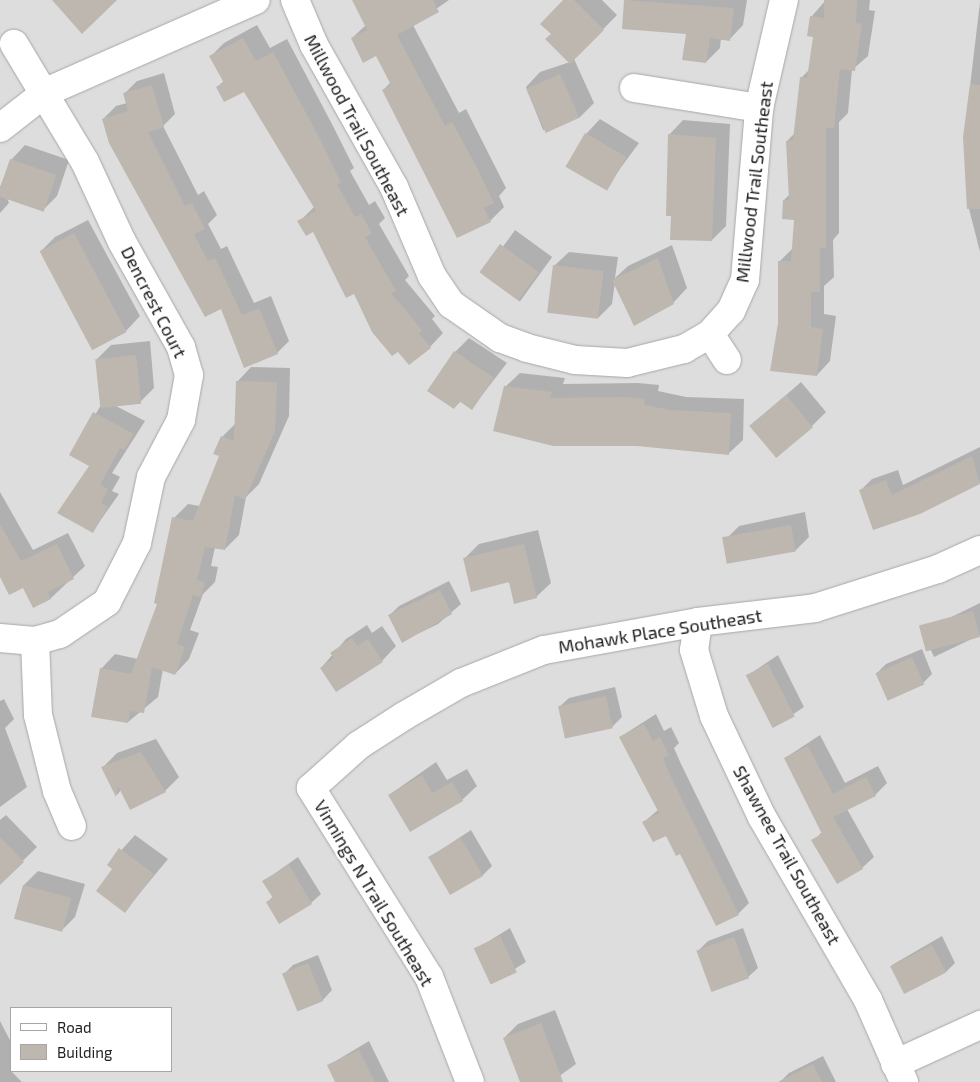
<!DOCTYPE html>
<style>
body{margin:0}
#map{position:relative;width:980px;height:1082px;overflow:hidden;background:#f1eee7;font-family:"Exo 2",sans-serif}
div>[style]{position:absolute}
.residential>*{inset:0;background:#dedddd}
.shadow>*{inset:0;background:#0003;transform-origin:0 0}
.building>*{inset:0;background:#bdb7b0;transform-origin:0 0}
.roads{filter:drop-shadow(0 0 1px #a7a7a7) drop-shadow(0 0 1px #a7a7a7)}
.minor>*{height:28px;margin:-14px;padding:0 14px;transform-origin:14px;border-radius:14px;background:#fff}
span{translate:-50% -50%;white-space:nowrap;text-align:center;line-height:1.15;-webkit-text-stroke:5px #fff;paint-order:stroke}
.street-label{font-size:18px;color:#202020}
.legend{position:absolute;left:10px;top:1007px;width:162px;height:65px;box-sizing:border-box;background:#fff;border:1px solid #a6a6a6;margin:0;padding:6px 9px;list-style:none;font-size:15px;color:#202020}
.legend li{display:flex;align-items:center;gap:10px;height:25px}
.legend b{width:25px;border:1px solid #a6a6a6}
</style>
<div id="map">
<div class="residential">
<i style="clip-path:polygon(evenodd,0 0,980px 0,980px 1082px,0 1082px,0 0,11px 1008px,171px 1008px,171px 1071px,11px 1071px,11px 1008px)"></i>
</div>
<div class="shadow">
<i style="clip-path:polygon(359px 0,449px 0,413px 25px,459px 113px,466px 109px,506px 188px,499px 196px,504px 207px,490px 221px,383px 90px,391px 82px,377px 55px,352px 38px,366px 25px)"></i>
<i style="clip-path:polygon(565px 0,602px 0,617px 15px,574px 59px,594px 103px,580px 117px,543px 130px,526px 87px,540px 72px,570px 62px)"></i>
<i style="clip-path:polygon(626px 0,747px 0,743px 25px,729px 40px,721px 38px,720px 48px,706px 62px,687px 33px,623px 28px)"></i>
<i style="clip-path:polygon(826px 0,870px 0,869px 10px,875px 11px,868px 56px,852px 70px,848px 113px,839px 122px,839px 233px,833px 240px,834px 277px,824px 286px,824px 314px,836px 316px,830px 361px,817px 375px,780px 323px,779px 262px,793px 248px,796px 219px,784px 200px,790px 194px,787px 141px,795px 133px,801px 78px,810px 69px,815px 36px,811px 17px)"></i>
<i style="clip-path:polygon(980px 2px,980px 252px,968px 205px,964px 137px)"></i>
<i style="clip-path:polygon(257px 25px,270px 48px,287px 39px,333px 126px,354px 168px,350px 171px,369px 205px,375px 201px,385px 218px,379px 224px,409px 276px,405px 280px,435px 316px,432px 319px,443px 333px,430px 347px,355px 292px,313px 231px,299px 222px,314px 207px,244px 90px,217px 87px,224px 81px,211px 56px,224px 43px)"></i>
<i style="clip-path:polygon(164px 73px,175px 114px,163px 126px,198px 195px,204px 191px,217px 215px,208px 224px,221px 249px,227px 246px,254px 303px,271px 296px,289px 341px,277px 353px,221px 307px,103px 119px,116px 106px,127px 103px,125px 93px,137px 81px)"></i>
<i style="clip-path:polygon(600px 119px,639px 143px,605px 189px,586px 134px)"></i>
<i style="clip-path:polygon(683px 120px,730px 124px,726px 226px,712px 240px,669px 135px)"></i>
<i style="clip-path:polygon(25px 145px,69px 160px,57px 196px,43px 210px,7px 198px,9px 203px,0 213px,0 187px,11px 160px)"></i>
<i style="clip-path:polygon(88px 220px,140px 316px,126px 331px,41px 251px,55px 237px)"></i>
<i style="left:515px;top:230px;width:46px;height:55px;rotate:36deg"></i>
<i style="clip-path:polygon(672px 245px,687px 288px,673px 303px,615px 282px,612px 304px,598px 318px,554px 266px,569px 252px,618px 257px,615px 278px,628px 266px)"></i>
<i style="clip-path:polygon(469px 338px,507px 363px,472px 408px,461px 401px,454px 408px,455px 352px)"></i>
<i style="clip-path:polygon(150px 341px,154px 388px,140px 402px,114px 405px,145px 421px,112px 473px,120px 477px,112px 491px,119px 494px,93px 531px,91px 466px,71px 455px,101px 405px,97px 359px,111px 345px)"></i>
<i style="clip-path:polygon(251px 367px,290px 368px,289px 416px,259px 484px,246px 497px,239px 535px,225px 549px,215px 547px,211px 566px,218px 567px,215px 582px,203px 594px,190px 630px,199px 633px,189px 659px,175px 674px,163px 669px,158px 697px,128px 722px,101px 669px,115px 654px,138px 659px,159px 603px,174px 518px,188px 504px,200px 506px,221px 456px,222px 437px,236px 423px,237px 382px)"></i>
<i style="clip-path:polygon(520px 373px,565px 378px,563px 384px,638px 383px,659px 385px,658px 391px,686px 397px,744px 399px,743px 440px,728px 454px,505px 387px)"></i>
<i style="clip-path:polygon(801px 382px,826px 412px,812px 426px,750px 426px)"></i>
<i style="clip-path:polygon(980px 447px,980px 483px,920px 513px,861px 490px,872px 479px,898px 470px,903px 485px)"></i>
<i style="clip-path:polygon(0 492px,33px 550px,68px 533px,85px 566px,51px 598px,33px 606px,24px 587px,0 574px)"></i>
<i style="clip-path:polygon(805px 512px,809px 537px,795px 551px,725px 540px,739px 526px)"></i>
<i style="clip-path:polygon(538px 530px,551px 583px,536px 597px,464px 559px,479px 544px)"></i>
<i style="clip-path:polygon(449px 581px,461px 604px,438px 624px,403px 641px,390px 615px,399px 606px)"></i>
<i style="clip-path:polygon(980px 603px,980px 635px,934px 657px,924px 635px,933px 626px)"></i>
<i style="clip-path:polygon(367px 625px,372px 633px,382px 626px,396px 646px,382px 661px,321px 668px,346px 639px)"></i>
<i style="clip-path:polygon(922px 649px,932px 674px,923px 683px,877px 673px,886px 664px)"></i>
<i style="clip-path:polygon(778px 655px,804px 707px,774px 727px,747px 676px)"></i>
<i style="clip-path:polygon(615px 687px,622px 717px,613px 726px,566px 737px,559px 707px,569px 698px)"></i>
<i style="clip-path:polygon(4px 699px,14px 719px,5px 728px,27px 787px,0 807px,0 701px)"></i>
<i style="clip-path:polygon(656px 714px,664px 731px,671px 727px,679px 743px,674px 748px,681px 764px,749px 903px,738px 914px,666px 834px,644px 822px,659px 809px,620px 737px)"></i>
<i style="clip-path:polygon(820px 735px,845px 783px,878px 766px,887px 783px,875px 795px,847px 809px,874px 857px,862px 868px,813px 841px,822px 832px,785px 758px)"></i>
<i style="clip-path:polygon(156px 739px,179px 777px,165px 791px,121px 790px,117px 795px,103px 767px,117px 753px)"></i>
<i style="clip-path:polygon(436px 762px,447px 780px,467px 769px,477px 786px,462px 800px,410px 830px,389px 795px)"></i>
<i style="clip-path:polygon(6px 815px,37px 847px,0 883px,0 820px)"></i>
<i style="clip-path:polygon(471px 830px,492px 866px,482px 876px,430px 857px)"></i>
<i style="clip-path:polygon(135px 835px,168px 859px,125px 911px,114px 869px,108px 865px)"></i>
<i style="clip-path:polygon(298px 857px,321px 894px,311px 903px,267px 903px,273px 896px,264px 881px)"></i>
<i style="clip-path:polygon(38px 871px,85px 884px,75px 917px,61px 931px,15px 918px,24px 885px)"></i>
<i style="clip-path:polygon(510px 928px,526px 962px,492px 983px,476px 949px)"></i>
<i style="clip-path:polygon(743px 928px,758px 968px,748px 977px,698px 951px,708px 941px)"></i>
<i style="clip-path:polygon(942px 936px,955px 963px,946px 972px,892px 965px)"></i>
<i style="clip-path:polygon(318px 955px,332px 990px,323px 1000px,298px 1010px,284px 974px,293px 965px)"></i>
<i style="clip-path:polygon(555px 1010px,576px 1064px,551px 1082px,521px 1082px,504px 1038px,518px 1024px)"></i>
<i style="clip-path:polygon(0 1021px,11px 1042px,11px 1071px,22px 1082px,0 1082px)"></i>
<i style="clip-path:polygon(369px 1041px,389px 1082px,337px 1082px,329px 1065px)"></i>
<i style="clip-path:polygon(823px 1056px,836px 1082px,780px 1082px,789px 1073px)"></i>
</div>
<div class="building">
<i style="clip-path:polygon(52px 0,117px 0,82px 34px)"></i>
<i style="clip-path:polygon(352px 0,433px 0,439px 12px,397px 35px,445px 126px,452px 122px,474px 162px,494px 203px,484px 208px,491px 222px,457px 238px,382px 90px,391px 85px,376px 56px,363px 63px,351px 38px,367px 30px)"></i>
<i style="clip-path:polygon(563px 0,574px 0,604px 30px,570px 64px,545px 39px,551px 34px,540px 24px)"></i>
<i style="clip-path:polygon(624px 0,734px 8px,730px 41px,710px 38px,706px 63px,682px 60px,686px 34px,622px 29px)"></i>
<i style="clip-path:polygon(824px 0,857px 0,856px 23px,862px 24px,855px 71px,840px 69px,834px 128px,826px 128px,826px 248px,820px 248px,820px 292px,811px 292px,811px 327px,823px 329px,817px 376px,770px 371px,778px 323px,778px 261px,791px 261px,794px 220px,782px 219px,783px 200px,789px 200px,786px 141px,793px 140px,800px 77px,807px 78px,813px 37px,807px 36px,810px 16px,824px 18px)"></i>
<i style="clip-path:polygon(243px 38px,256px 61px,273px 52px,320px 139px,341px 183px,337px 184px,355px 217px,361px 214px,372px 233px,365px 237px,396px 291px,391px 293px,422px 330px,419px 333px,431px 348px,409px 365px,398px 352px,392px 356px,372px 332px,354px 294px,346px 298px,313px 232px,306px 236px,297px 221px,316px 211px,244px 92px,224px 102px,216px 87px,224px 83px,209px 56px)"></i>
<i style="left:560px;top:74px;width:48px;height:37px;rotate:66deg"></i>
<i style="clip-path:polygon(970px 84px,980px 85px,980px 209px,967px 209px,963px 137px)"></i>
<i style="clip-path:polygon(152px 85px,164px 127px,148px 132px,185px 206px,192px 203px,205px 229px,194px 234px,208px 261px,215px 258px,242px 315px,259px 308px,278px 354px,244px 368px,221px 309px,205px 317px,109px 143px,102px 119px,128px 111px,123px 93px)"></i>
<i style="left:585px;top:133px;width:48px;height:39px;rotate:30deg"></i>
<i style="clip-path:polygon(668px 134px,716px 138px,712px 241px,670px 240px,671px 216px,666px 216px)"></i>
<i style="left:10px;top:159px;width:49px;height:39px;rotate:19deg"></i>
<i style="left:74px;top:233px;width:112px;height:39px;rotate:62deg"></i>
<i style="left:500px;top:244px;width:48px;height:35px;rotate:36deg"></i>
<i style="clip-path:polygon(658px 258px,674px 304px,634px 326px,612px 280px)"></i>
<i style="left:553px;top:265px;width:51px;height:48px;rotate:7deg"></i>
<i style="clip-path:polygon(454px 351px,494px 378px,472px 410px,459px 401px,454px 409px,427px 391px)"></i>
<i style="left:136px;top:355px;width:49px;height:41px;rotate:84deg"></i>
<i style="clip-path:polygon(236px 381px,277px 382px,275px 431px,245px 500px,235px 495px,225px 550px,205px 547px,197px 580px,205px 582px,201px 597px,193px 595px,177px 644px,185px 647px,175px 675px,152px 667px,144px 713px,130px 711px,128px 723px,91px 717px,100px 668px,131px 674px,157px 604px,154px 603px,172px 517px,193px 521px,219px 456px,213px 454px,221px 436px,234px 441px)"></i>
<i style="clip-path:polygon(504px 386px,552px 392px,550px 398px,623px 397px,645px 399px,644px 405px,671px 410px,731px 413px,729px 455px,637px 446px,553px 446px,493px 431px)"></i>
<i style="left:786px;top:395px;width:42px;height:48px;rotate:50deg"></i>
<i style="clip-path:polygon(93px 412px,134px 434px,124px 450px,120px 448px,100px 485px,108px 489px,101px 503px,108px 507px,93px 533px,57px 513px,89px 466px,69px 455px)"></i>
<i style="clip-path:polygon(972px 456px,980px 484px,920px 514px,873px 530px,859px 490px,886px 480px,892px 495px)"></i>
<i style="clip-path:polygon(0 524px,21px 561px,57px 544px,74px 579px,48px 592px,51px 599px,33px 608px,23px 588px,9px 595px,0 577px)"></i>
<i style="left:791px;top:525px;width:27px;height:70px;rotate:80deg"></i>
<i style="clip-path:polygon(524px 544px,537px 598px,514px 604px,509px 582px,471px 592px,463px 558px)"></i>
<i style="clip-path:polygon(440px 590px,452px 614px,402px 643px,388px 615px)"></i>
<i style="left:973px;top:611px;width:27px;height:56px;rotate:75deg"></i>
<i style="clip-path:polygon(352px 638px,357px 646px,368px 639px,383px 662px,336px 692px,320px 668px,334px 658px,330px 653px)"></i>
<i style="left:912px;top:657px;width:30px;height:40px;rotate:66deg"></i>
<i style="left:768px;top:664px;width:59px;height:25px;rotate:63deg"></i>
<i style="left:606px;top:696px;width:33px;height:49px;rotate:78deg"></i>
<i style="clip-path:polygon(644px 724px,653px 741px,660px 737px,669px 755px,663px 758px,670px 775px,739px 915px,716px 926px,680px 854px,676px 856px,666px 836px,653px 842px,642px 822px,659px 813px,619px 737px)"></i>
<i style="clip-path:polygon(808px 746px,833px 794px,866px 777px,876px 796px,833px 817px,863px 869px,837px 884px,811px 840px,822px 834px,784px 758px)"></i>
<i style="clip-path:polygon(141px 752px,166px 792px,130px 810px,118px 786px,116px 797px,101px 767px)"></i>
<i style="clip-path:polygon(422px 775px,432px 793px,452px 782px,463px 801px,410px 832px,388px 795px)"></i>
<i style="clip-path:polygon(0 837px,24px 862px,0 885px)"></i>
<i style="left:461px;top:838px;width:44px;height:38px;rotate:60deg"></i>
<i style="clip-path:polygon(119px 848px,154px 874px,125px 913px,96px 891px,112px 869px,107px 865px)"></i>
<i style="clip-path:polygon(289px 865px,312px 904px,279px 924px,266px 902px,273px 898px,262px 881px)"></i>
<i style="left:23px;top:885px;width:50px;height:35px;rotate:15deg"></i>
<i style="left:500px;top:936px;width:40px;height:29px;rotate:65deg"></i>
<i style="left:734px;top:937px;width:44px;height:40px;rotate:70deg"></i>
<i style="left:932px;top:945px;width:31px;height:47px;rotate:63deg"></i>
<i style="left:308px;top:963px;width:41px;height:28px;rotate:68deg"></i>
<i style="clip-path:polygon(541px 1023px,563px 1082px,520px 1082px,503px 1038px)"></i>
<i style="clip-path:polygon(359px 1050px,375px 1082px,335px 1082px,327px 1065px)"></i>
<i style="clip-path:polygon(813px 1064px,822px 1082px,778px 1082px)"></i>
</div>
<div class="roads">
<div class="minor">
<i style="left:295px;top:0;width:49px;rotate:67.1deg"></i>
<i style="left:314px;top:45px;width:163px;rotate:60.6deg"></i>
<i style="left:394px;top:187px;width:97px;rotate:66.9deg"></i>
<i style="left:432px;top:276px;width:34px;rotate:56deg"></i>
<i style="left:451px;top:304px;width:60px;rotate:34.8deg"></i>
<i style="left:500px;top:338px;width:29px;rotate:20deg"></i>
<i style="left:527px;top:348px;width:49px;rotate:14deg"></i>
<i style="left:575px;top:360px;width:52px;rotate:3.3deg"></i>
<i style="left:627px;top:363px;width:59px;rotate:-13.8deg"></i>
<i style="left:684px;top:349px;width:30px;rotate:-30deg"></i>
<i style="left:710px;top:334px;width:31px;rotate:-48deg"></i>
<i style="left:731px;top:311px;width:34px;rotate:-66deg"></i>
<i style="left:745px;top:280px;width:173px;rotate:-85.3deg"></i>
<i style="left:759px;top:108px;width:111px;rotate:-77deg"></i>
<i style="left:634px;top:88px;width:127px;rotate:9.1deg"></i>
<i style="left:0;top:128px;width:58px;rotate:-38deg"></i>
<i style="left:46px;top:92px;width:229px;rotate:-23.7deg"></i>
<i style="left:710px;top:334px;width:31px;rotate:57deg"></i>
<i style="left:698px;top:622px;width:28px;rotate:98deg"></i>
<i style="left:694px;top:650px;width:69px;rotate:73.1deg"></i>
<i style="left:714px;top:716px;width:112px;rotate:64.6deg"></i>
<i style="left:762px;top:817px;width:211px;rotate:59.9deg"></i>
<i style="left:868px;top:1000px;width:90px;rotate:66.3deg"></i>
<i style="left:0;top:638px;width:35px;rotate:5deg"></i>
<i style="left:35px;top:641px;width:26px;rotate:-16deg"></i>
<i style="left:60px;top:634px;width:57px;rotate:-34.2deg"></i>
<i style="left:107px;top:602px;width:66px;rotate:-63deg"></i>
<i style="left:137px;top:543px;width:67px;rotate:-78deg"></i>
<i style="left:151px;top:477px;width:64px;rotate:-62.2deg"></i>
<i style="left:181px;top:420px;width:46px;rotate:-79.9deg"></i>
<i style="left:189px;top:375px;width:29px;rotate:-106deg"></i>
<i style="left:181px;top:347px;width:120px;rotate:-119.3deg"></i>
<i style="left:122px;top:242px;width:88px;rotate:-114.8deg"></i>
<i style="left:85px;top:162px;width:138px;rotate:-121deg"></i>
<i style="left:35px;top:641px;width:74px;rotate:87.7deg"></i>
<i style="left:38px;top:715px;width:78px;rotate:76deg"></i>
<i style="left:57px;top:791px;width:38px;rotate:67deg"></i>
<i style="left:895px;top:1064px;width:94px;rotate:-24.6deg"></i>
<i style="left:470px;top:1082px;width:113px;rotate:-111.3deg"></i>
<i style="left:429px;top:977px;width:223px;rotate:-122deg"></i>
<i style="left:311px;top:788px;width:64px;rotate:-41.9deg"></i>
<i style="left:359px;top:745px;width:54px;rotate:-32.8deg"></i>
<i style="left:404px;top:716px;width:66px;rotate:-30.1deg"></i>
<i style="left:461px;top:683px;width:89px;rotate:-21.7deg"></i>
<i style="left:544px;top:650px;width:157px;rotate:-10.3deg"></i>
<i style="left:698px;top:622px;width:118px;rotate:-6.8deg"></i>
<i style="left:815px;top:608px;width:129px;rotate:-17.6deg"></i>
<i style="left:938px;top:569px;width:46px;rotate:-24.3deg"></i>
</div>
</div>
<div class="street-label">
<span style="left:357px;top:125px;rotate:62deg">Millwood Trail Southeast</span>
<span style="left:754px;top:182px;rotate:-83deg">Millwood Trail Southeast</span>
<span style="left:154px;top:302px;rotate:63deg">Dencrest Court</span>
<span style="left:660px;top:631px;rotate:-9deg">Mohawk Place Southeast</span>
<span style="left:787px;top:855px;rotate:61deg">Shawnee Trail Southeast</span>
<span style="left:374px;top:893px;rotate:59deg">Vinnings N Trail Southeast</span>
</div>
<ul class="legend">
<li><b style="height:6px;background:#fff"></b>Road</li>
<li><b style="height:14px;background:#bdb7b0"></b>Building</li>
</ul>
</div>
